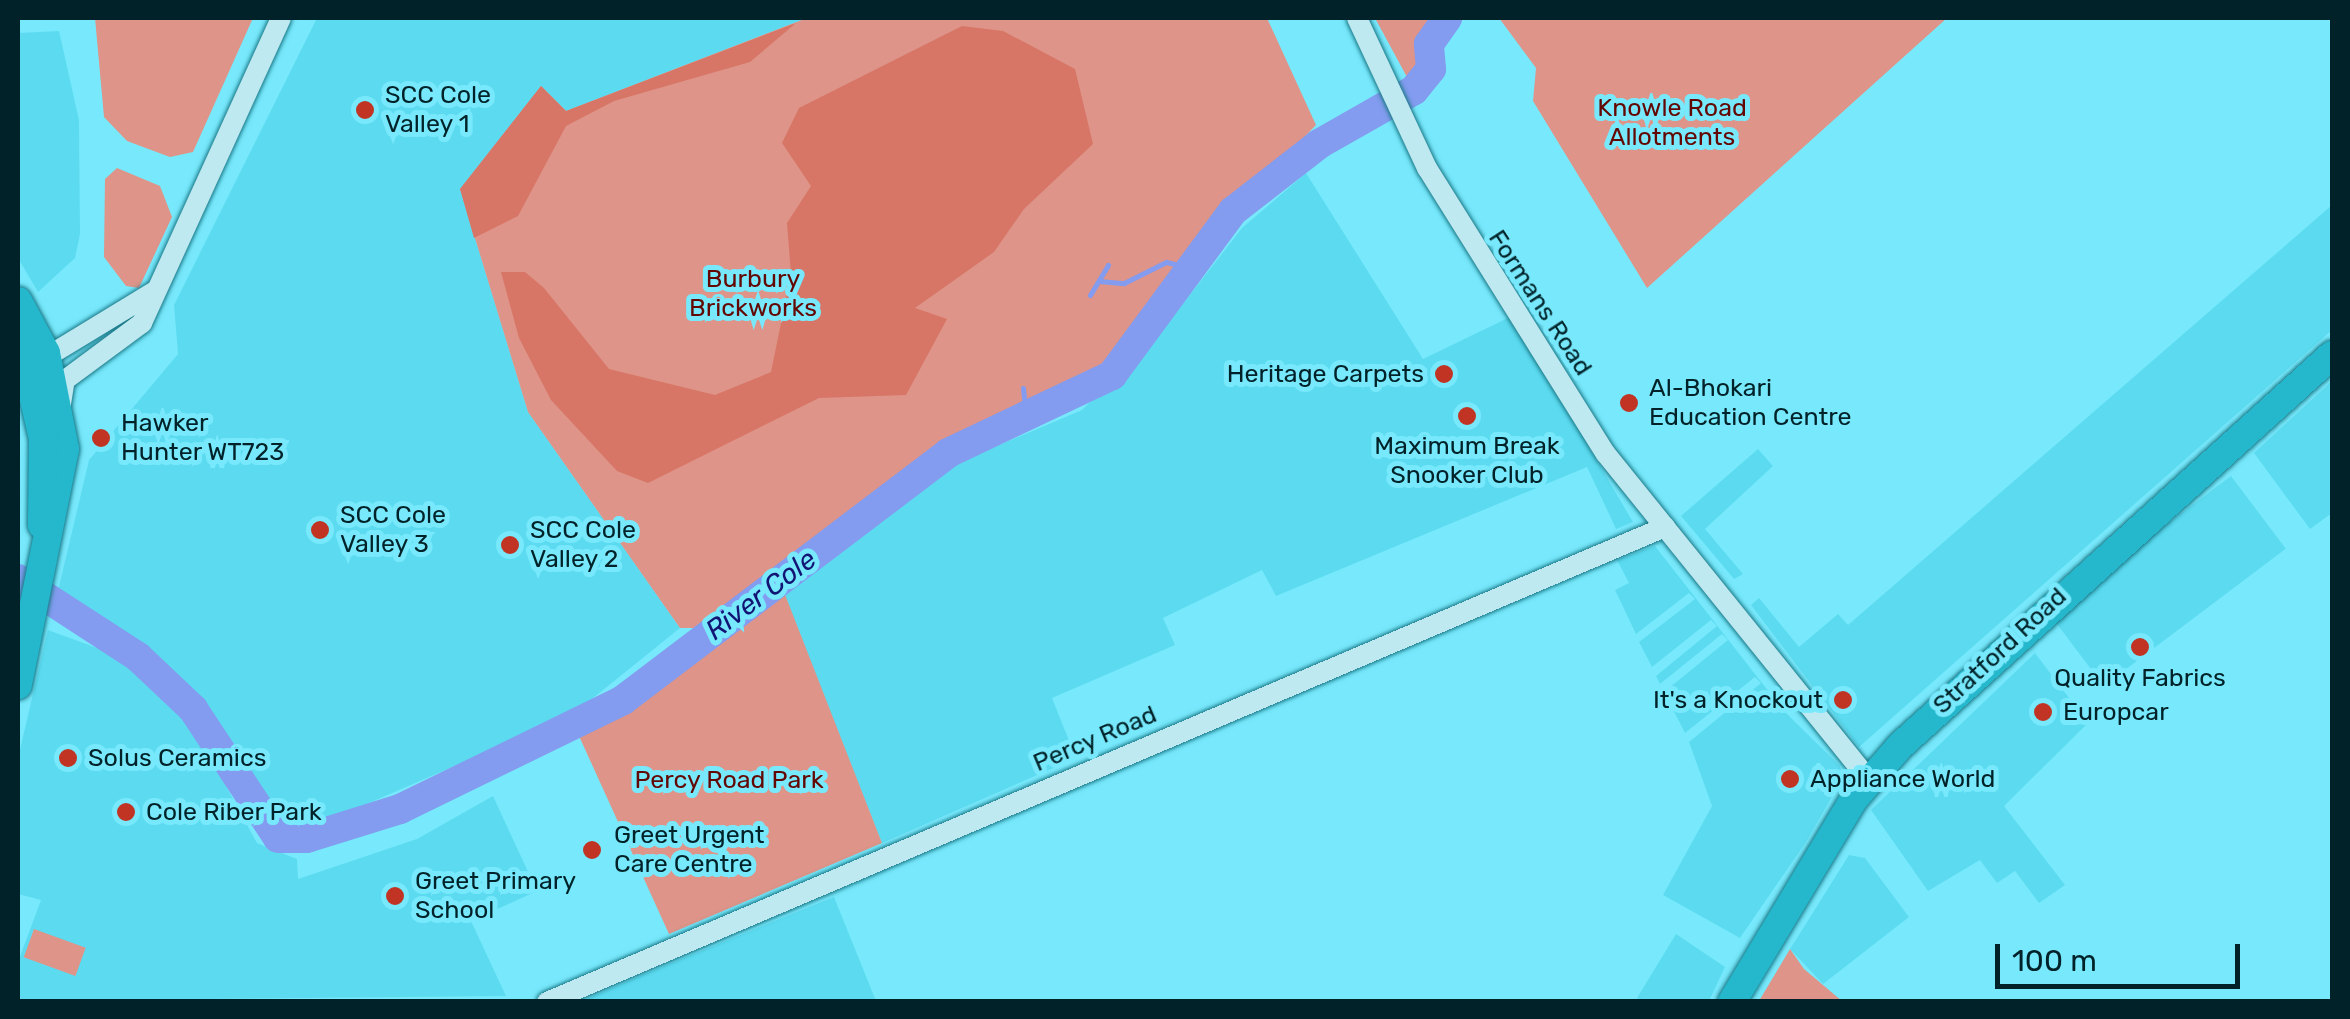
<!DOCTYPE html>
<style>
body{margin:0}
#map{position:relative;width:2350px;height:1019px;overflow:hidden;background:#78e9fc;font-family:Rubik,sans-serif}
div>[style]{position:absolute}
.built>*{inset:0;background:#5cdbf0;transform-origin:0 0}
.green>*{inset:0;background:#de9488;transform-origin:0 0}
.forest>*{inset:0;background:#d77666}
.stream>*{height:5px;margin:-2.5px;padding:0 2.5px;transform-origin:2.5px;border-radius:2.5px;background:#839cef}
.river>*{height:30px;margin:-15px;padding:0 15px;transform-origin:15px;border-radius:15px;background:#839cef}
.roads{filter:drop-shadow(0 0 2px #187786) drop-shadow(0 0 2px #187786)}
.secondary>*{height:20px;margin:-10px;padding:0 10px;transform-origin:10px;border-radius:10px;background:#bee9f0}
.highway>*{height:28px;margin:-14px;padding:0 14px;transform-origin:14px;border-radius:14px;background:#25b7cc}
.dots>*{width:28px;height:28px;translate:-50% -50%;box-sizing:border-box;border:5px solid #78e9fc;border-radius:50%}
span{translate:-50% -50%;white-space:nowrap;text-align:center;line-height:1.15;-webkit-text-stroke:10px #78e9fc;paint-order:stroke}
.poi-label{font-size:25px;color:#002228}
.left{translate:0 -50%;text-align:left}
.right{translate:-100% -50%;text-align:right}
.park-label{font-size:25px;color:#630702}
.street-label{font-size:25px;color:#002228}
.water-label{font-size:28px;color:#131574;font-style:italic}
.frame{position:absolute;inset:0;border:20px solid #002228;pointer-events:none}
.scale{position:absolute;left:1995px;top:944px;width:245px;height:45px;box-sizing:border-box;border:5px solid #002228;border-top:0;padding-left:12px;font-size:30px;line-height:35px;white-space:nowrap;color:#002228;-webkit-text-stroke:8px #78e9fc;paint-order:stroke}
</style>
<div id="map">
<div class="built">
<i style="clip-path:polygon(317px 18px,807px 18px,566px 111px,460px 189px,528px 412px,680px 628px,572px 715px,307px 830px,277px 822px,187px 686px,57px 595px,89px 460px,178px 354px,174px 305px)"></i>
<i style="clip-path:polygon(59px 31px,79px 120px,80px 234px,75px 258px,38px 292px,18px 258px,18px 33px)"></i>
<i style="clip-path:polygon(1306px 173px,1423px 359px,1512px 316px,1633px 522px,1616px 529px,1587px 467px,1276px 596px,1262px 570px,1163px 618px,1175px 645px,1052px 698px,1076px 758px,882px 843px,781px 592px,938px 471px,1082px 410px,1164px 328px,1242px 228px)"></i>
<i style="clip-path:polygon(2332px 205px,2332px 330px,1859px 747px,1751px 605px,1759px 598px,1799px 647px,1838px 614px,1848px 625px)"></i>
<i style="clip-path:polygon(2332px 381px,2332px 513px,2310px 529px,2254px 453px)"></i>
<i style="clip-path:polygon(1758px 449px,1773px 466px,1705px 529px,1743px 574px,1734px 579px,1681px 516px)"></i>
<i style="left:2231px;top:476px;width:91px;height:228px;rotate:53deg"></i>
<i style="clip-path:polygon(1655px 546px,1784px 711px,1840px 766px,1842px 779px,1806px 842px,1740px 938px,1663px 895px,1712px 806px,1689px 742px,1761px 683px,1755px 677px,1685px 733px,1664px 692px,1728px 640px,1722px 634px,1660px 684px,1656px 676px,1717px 626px,1711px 620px,1652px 667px,1639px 642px,1695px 599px,1689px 593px,1636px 634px,1615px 590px,1629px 583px,1617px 560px)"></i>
<i style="clip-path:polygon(48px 630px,127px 659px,191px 722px,257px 843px,297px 859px,298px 879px,417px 839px,493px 796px,537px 891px,471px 921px,506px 996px,18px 1001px,18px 962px,41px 900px,18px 894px,18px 758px)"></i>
<i style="clip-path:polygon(2035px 653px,2088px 723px,2004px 806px,2065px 885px,2039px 903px,2015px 871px,1997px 883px,1980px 860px,1928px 891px,1871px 810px)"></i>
<i style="clip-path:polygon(1849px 855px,1865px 858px,1909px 917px,1823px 984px,1790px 949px)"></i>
<i style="clip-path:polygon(834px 897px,876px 1001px,582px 1001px,640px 976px)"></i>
<i style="clip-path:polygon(1676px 934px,1725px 967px,1709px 1001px,1643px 1001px,1637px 998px)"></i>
</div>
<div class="green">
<i style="clip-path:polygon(95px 18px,253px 18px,193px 152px,170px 157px,127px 141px,104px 117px)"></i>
<i style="clip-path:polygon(807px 18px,1267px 18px,1316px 125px,1201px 244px,1110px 372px,946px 450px,703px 628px,680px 628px,528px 412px,460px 189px,541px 86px,566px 111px)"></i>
<i style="clip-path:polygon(1375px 18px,1447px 18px,1429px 44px,1431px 69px,1414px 90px)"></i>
<i style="clip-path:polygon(1499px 18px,1947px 18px,1647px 288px,1533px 101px,1536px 68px)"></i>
<i style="clip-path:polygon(117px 168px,160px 186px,172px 217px,139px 288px,126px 286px,104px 257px,105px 179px)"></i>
<i style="clip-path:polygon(784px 592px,882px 843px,669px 934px,579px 736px)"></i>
<i style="left:34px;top:929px;width:55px;height:30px;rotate:20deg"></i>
<i style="clip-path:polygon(1790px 949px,1804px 969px,1842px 1001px,1759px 1001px)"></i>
</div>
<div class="forest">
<i style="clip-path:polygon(796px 23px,750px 62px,614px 101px,566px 126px,518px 216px,474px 238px,460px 189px,541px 86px,566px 111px)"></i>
<i style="clip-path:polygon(962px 26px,1003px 31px,1075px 69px,1093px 144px,1024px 209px,994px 252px,915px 308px,947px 319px,906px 395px,819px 398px,648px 483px,617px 471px,551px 400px,519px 338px,501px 272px,525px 272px,544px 288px,609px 369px,715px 395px,771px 372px,791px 274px,787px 223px,811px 186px,782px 143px,799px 108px)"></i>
</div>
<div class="stream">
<i style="left:1099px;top:281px;width:25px;rotate:5deg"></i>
<i style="left:1124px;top:283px;width:47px;rotate:-26.6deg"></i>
<i style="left:1166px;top:262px;width:23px;rotate:13deg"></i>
<i style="left:1090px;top:295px;width:35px;rotate:-59deg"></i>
<i style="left:1023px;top:388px;width:30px;rotate:84deg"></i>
</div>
<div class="river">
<i style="left:18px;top:579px;width:143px;rotate:33deg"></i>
<i style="left:138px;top:657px;width:76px;rotate:43.4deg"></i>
<i style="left:193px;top:709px;width:154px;rotate:56.6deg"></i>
<i style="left:278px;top:838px;width:29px"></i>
<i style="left:307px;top:838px;width:97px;rotate:-17.3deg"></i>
<i style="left:400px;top:809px;width:248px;rotate:-26deg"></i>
<i style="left:623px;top:700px;width:408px;rotate:-37.2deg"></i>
<i style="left:948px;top:453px;width:182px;rotate:-25.4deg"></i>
<i style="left:1112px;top:375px;width:204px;rotate:-53.6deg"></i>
<i style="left:1233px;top:211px;width:109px;rotate:-37.9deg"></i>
<i style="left:1319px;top:144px;width:109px;rotate:-29.6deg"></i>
<i style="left:1414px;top:90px;width:27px;rotate:-51deg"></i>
<i style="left:1431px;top:69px;width:25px;rotate:-95deg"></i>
<i style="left:1429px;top:44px;width:32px;rotate:-55deg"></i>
</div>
<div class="roads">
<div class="secondary">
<i style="left:1357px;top:18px;width:166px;rotate:65deg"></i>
<i style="left:1427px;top:168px;width:337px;rotate:58deg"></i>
<i style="left:1606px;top:454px;width:419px;rotate:51.1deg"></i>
<i style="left:40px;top:361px;width:135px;rotate:-31.3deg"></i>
<i style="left:61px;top:404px;width:24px;rotate:-81deg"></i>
<i style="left:65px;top:380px;width:96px;rotate:-36.5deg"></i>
<i style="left:142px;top:323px;width:335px;rotate:-65.5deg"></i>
<i style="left:547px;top:1002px;width:1215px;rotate:-23.02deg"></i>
</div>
<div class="highway">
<i style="left:18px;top:301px;width:59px;rotate:61.7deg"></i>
<i style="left:46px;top:353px;width:98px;rotate:78.8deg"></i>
<i style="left:65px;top:449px;width:241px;rotate:101.3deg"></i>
<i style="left:18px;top:332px;width:110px;rotate:76.8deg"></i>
<i style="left:43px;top:439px;width:86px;rotate:90.7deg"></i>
<i style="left:1732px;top:1002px;width:237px;rotate:-59deg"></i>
<i style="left:1854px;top:799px;width:70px;rotate:-49deg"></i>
<i style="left:1900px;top:746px;width:583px;rotate:-42.15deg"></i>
</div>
</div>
<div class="dots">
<i style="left:365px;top:110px;background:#c13424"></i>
<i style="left:1444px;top:374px;background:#c13424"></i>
<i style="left:1629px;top:403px;background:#c13424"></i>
<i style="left:1467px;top:416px;background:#c13424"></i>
<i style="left:101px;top:438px;background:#c13424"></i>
<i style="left:320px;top:530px;background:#c13424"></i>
<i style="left:510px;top:545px;background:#c13424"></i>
<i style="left:2140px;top:647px;background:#c13424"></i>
<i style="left:1843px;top:700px;background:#c13424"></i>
<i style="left:2043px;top:712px;background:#c13424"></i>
<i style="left:68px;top:758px;background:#c13424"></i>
<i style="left:1790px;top:779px;background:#c13424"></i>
<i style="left:126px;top:812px;background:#c13424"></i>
<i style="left:592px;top:850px;background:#c13424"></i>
<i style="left:395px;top:896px;background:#c13424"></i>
</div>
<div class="poi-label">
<span class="left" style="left:385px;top:110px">SCC Cole<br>Valley 1</span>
<span class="right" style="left:1424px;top:374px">Heritage Carpets</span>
<span class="left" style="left:1649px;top:403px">Al-Bhokari<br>Education Centre</span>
<span class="left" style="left:121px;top:438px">Hawker<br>Hunter WT723</span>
<span style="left:1467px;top:461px">Maximum Break<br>Snooker Club</span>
<span class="left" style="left:340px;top:530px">SCC Cole<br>Valley 3</span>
<span class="left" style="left:530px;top:545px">SCC Cole<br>Valley 2</span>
<span style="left:2140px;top:678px">Quality Fabrics</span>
<span class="right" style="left:1823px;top:700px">It's a Knockout</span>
<span class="left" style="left:2063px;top:712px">Europcar</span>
<span class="left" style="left:88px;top:758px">Solus Ceramics</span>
<span class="left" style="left:1810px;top:779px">Appliance World</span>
<span class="left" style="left:146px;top:812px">Cole Riber Park</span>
<span class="left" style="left:614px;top:850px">Greet Urgent<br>Care Centre</span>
<span class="left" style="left:415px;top:896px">Greet Primary<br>School</span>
</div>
<div class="park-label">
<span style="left:1672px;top:123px">Knowle Road<br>Allotments</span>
<span style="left:753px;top:294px">Burbury<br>Brickworks</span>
<span style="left:729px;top:780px">Percy Road Park</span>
</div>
<div class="street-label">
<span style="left:1540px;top:303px;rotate:57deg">Formans Road</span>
<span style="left:2000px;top:651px;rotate:-43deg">Stratford Road</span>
<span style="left:1095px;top:739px;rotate:-23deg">Percy Road</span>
</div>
<div class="water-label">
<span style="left:761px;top:595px;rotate:-37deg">River Cole</span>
</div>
<div class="frame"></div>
<div class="scale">100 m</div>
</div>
